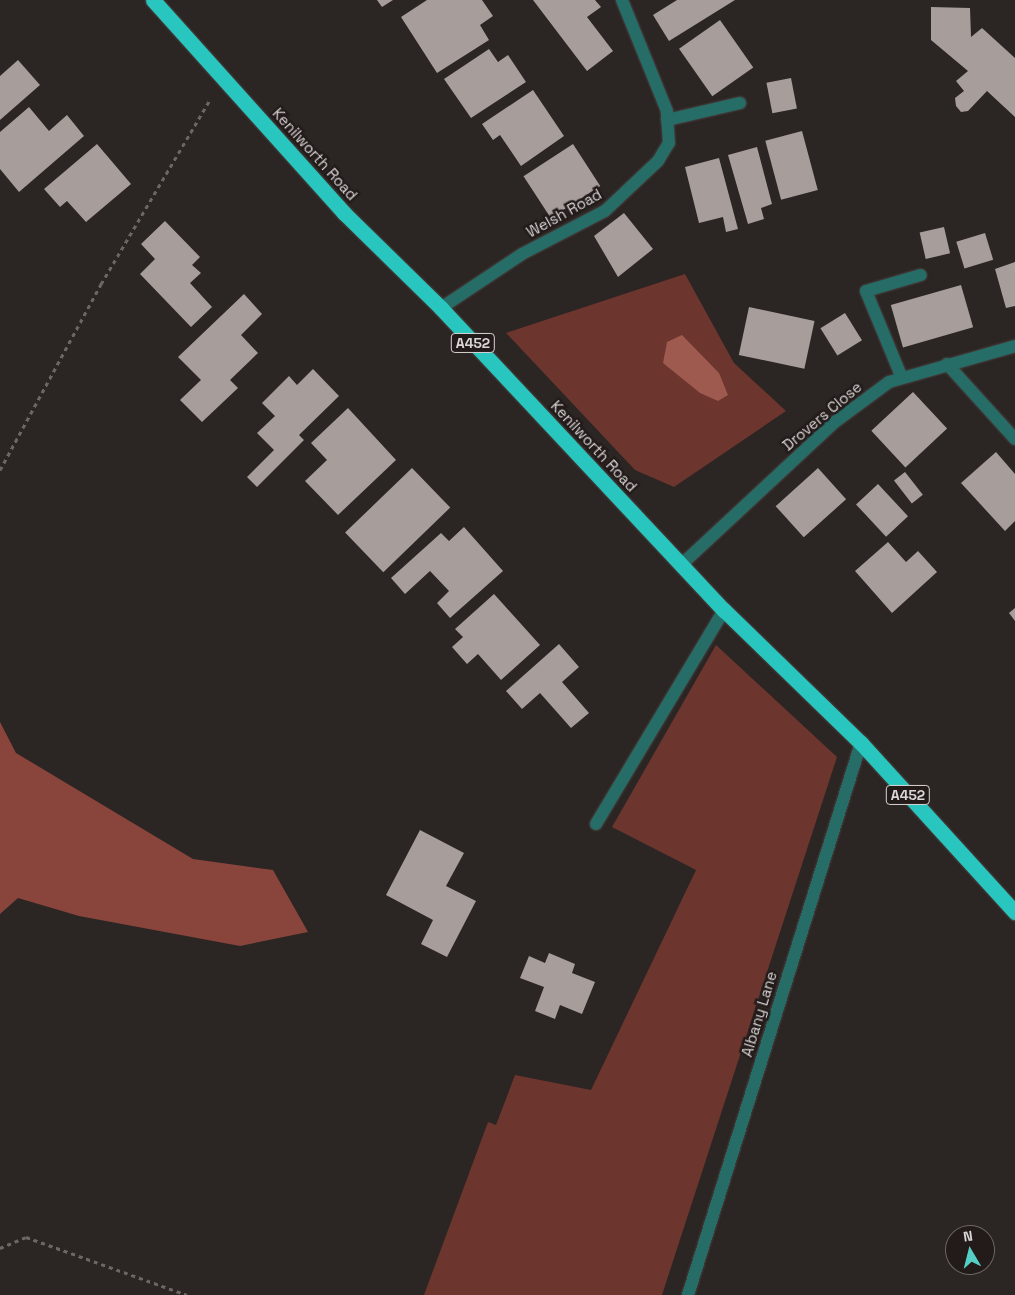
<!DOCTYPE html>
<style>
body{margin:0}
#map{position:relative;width:1015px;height:1295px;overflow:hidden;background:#2b2523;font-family:"Space Grotesk",sans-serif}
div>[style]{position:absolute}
.green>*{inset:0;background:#6c352d}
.forest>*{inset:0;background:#89453c}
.water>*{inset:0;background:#9f5a4f}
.building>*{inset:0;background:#a79e9c;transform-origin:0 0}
.path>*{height:3px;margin-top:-1.5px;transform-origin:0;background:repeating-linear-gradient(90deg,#6c6765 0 4px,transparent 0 8px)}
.roads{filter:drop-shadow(0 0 1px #47413f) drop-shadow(0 0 1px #47413f)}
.lane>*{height:12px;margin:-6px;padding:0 6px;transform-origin:6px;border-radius:6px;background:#266c67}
.street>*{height:12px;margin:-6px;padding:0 6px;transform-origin:6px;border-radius:6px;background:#266c67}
.highway>*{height:15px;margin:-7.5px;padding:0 7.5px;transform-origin:7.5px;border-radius:7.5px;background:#28c6be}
span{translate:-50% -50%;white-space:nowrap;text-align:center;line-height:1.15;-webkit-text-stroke:5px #221b1a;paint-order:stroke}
.shield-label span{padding:1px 4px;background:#221b1a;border:1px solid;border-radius:4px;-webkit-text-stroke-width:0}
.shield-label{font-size:14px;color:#dad6d5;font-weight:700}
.street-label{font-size:15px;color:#dad6d5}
.north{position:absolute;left:945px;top:1225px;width:50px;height:50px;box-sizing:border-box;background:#221b1a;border:1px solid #6c6665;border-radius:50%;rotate:352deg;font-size:14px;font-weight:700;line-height:20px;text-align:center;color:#dad6d5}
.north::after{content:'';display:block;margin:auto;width:18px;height:22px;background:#55cec5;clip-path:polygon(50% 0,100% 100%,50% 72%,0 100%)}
</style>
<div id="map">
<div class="green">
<i style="clip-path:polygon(685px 274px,734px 363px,786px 411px,674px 487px,635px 470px,506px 333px)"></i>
<i style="clip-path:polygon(716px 645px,837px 757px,662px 1295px,424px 1295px,488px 1122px,496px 1125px,515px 1075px,591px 1090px,696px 870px,612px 827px)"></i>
</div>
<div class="forest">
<i style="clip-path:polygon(0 722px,16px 753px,193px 859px,273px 870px,308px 932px,240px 946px,79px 916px,18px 898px,0 914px)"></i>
</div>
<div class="water">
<i style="clip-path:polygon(682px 335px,719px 373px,728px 395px,718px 401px,700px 393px,663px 363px,667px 342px)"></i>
</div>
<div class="building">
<i style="clip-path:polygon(377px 0,393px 0,382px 7px)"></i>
<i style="clip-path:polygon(427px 0,482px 0,493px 16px,480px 25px,489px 40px,437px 73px,401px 17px)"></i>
<i style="clip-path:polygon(533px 0,595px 0,601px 7px,587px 17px,613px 51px,587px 71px)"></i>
<i style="clip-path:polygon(677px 0,735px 0,669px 41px,653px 15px)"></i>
<i style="clip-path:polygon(931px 7px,970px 8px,971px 37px,982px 28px,1015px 58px,1015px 117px,987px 91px,968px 111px,961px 112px,956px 106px,955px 98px,964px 91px,956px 81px,968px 71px,931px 40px)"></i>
<i style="left:720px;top:20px;width:58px;height:50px;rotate:55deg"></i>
<i style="clip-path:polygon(489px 49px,498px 62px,508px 55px,526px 82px,471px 118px,444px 79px)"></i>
<i style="clip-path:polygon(18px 60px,40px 85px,0 120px,0 76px)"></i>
<i style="left:791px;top:78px;width:31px;height:25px;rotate:79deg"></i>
<i style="clip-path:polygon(533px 90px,564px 136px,521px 166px,500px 135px,493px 140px,482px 124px)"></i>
<i style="clip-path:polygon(29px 107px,49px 131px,67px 115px,84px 136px,19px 192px,0 169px,0 132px)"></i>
<i style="left:802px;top:131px;width:61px;height:38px;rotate:75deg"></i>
<i style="clip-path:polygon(97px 144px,131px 184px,86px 222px,67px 201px,60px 207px,44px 189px)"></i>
<i style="left:573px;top:144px;width:50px;height:59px;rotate:57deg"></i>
<i style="clip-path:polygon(757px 147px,772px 204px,761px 208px,764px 219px,748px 224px,728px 155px)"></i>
<i style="clip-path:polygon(719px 158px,738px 229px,726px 232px,723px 217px,699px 223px,685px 167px)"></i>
<i style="clip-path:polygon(624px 213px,653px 249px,618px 277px,594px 236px)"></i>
<i style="clip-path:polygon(165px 221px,200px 257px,192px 265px,201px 273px,190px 283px,212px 307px,191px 327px,140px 274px,155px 259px,141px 244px)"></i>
<i style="left:944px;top:227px;width:27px;height:25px;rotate:77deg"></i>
<i style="left:985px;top:233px;width:28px;height:30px;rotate:73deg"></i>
<i style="clip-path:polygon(1015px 262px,1015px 306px,1006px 308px,995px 269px)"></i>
<i style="left:961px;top:285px;width:44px;height:73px;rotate:74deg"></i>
<i style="clip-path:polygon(244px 294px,262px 314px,241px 335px,258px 353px,230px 380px,238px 388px,202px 422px,180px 400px,201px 380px,178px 357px)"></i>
<i style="left:749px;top:307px;width:67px;height:49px;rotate:12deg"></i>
<i style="left:845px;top:313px;width:32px;height:29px;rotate:58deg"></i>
<i style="clip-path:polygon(313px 369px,339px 396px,299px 435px,304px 440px,257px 487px,247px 477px,274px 450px,257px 433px,275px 416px,262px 403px,289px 376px,297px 385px)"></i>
<i style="left:913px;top:392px;width:50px;height:57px;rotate:47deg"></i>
<i style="clip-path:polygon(348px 408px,396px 460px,338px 515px,305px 481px,327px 460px,311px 443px)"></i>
<i style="clip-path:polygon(996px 452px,1015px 474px,1015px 521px,1005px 531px,961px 483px)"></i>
<i style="left:412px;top:468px;width:55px;height:93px;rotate:46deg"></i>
<i style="left:818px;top:468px;width:42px;height:57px;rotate:48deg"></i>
<i style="left:905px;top:472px;width:29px;height:14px;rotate:52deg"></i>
<i style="left:878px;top:484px;width:44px;height:30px;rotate:47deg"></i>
<i style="clip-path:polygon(464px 527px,503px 571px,450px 618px,437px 603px,449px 591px,430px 571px,405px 594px,391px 578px,441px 533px,449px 541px)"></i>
<i style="clip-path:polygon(888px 542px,906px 562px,918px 551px,937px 572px,892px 613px,855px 571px)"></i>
<i style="clip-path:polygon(494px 594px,540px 645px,501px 680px,478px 654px,467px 664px,452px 647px,463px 637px,455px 629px)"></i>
<i style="clip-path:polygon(1015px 608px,1015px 621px,1009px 613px)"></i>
<i style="clip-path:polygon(559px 644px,579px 667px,562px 682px,589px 713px,571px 728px,540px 693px,522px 709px,506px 691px)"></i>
<i style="clip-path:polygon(420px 830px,464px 853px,446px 886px,476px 901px,447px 957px,421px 944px,433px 920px,386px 895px)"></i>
<i style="clip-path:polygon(549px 953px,575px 964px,572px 973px,595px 982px,582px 1014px,560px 1005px,555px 1019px,535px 1011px,544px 987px,520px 978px,529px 956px,545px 963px)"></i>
</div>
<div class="path">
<i style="left:0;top:470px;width:212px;rotate:-61.5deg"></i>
<i style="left:101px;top:284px;width:214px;rotate:-59.4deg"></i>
<i style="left:0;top:1248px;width:28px;rotate:-23deg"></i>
<i style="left:26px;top:1237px;width:171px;rotate:19.8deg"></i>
</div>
<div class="roads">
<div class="lane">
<i style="left:947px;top:364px;width:101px;rotate:47.8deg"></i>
<i style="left:902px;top:378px;width:94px;rotate:-112.5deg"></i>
<i style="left:866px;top:291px;width:57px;rotate:-16.2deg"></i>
<i style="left:596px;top:824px;width:249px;rotate:-59.1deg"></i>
<i style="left:688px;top:1295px;width:578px;rotate:-72.6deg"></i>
</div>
<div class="street">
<i style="left:667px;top:120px;width:75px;rotate:-13.1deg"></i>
<i style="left:441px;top:308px;width:97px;rotate:-33.7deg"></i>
<i style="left:522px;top:254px;width:93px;rotate:-27.4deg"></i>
<i style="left:605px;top:211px;width:73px;rotate:-43.3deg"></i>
<i style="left:658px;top:161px;width:21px;rotate:-59deg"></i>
<i style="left:669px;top:143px;width:32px;rotate:-94deg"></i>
<i style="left:667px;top:111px;width:120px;rotate:-112.1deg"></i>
<i style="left:681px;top:565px;width:210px;rotate:-42.9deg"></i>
<i style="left:835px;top:422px;width:67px;rotate:-36.5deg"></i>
<i style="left:889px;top:382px;width:131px;rotate:-15.9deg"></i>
</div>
<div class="highway">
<i style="left:153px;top:0;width:286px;rotate:48.1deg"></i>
<i style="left:344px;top:213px;width:136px;rotate:44.4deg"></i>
<i style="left:441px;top:308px;width:414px;rotate:46.9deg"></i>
<i style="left:724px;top:610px;width:191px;rotate:44.2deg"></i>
<i style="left:861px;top:743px;width:229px;rotate:47.7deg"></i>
</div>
</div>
<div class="shield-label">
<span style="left:473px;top:343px">A452</span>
<span style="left:908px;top:795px">A452</span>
</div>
<div class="street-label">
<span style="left:315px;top:154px;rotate:48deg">Kenilworth Road</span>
<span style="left:564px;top:213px;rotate:-29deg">Welsh Road</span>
<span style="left:822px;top:416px;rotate:-40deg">Drovers Close</span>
<span style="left:594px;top:446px;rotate:47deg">Kenilworth Road</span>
<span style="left:759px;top:1014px;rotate:-73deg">Albany Lane</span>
</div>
<div class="north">N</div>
</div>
